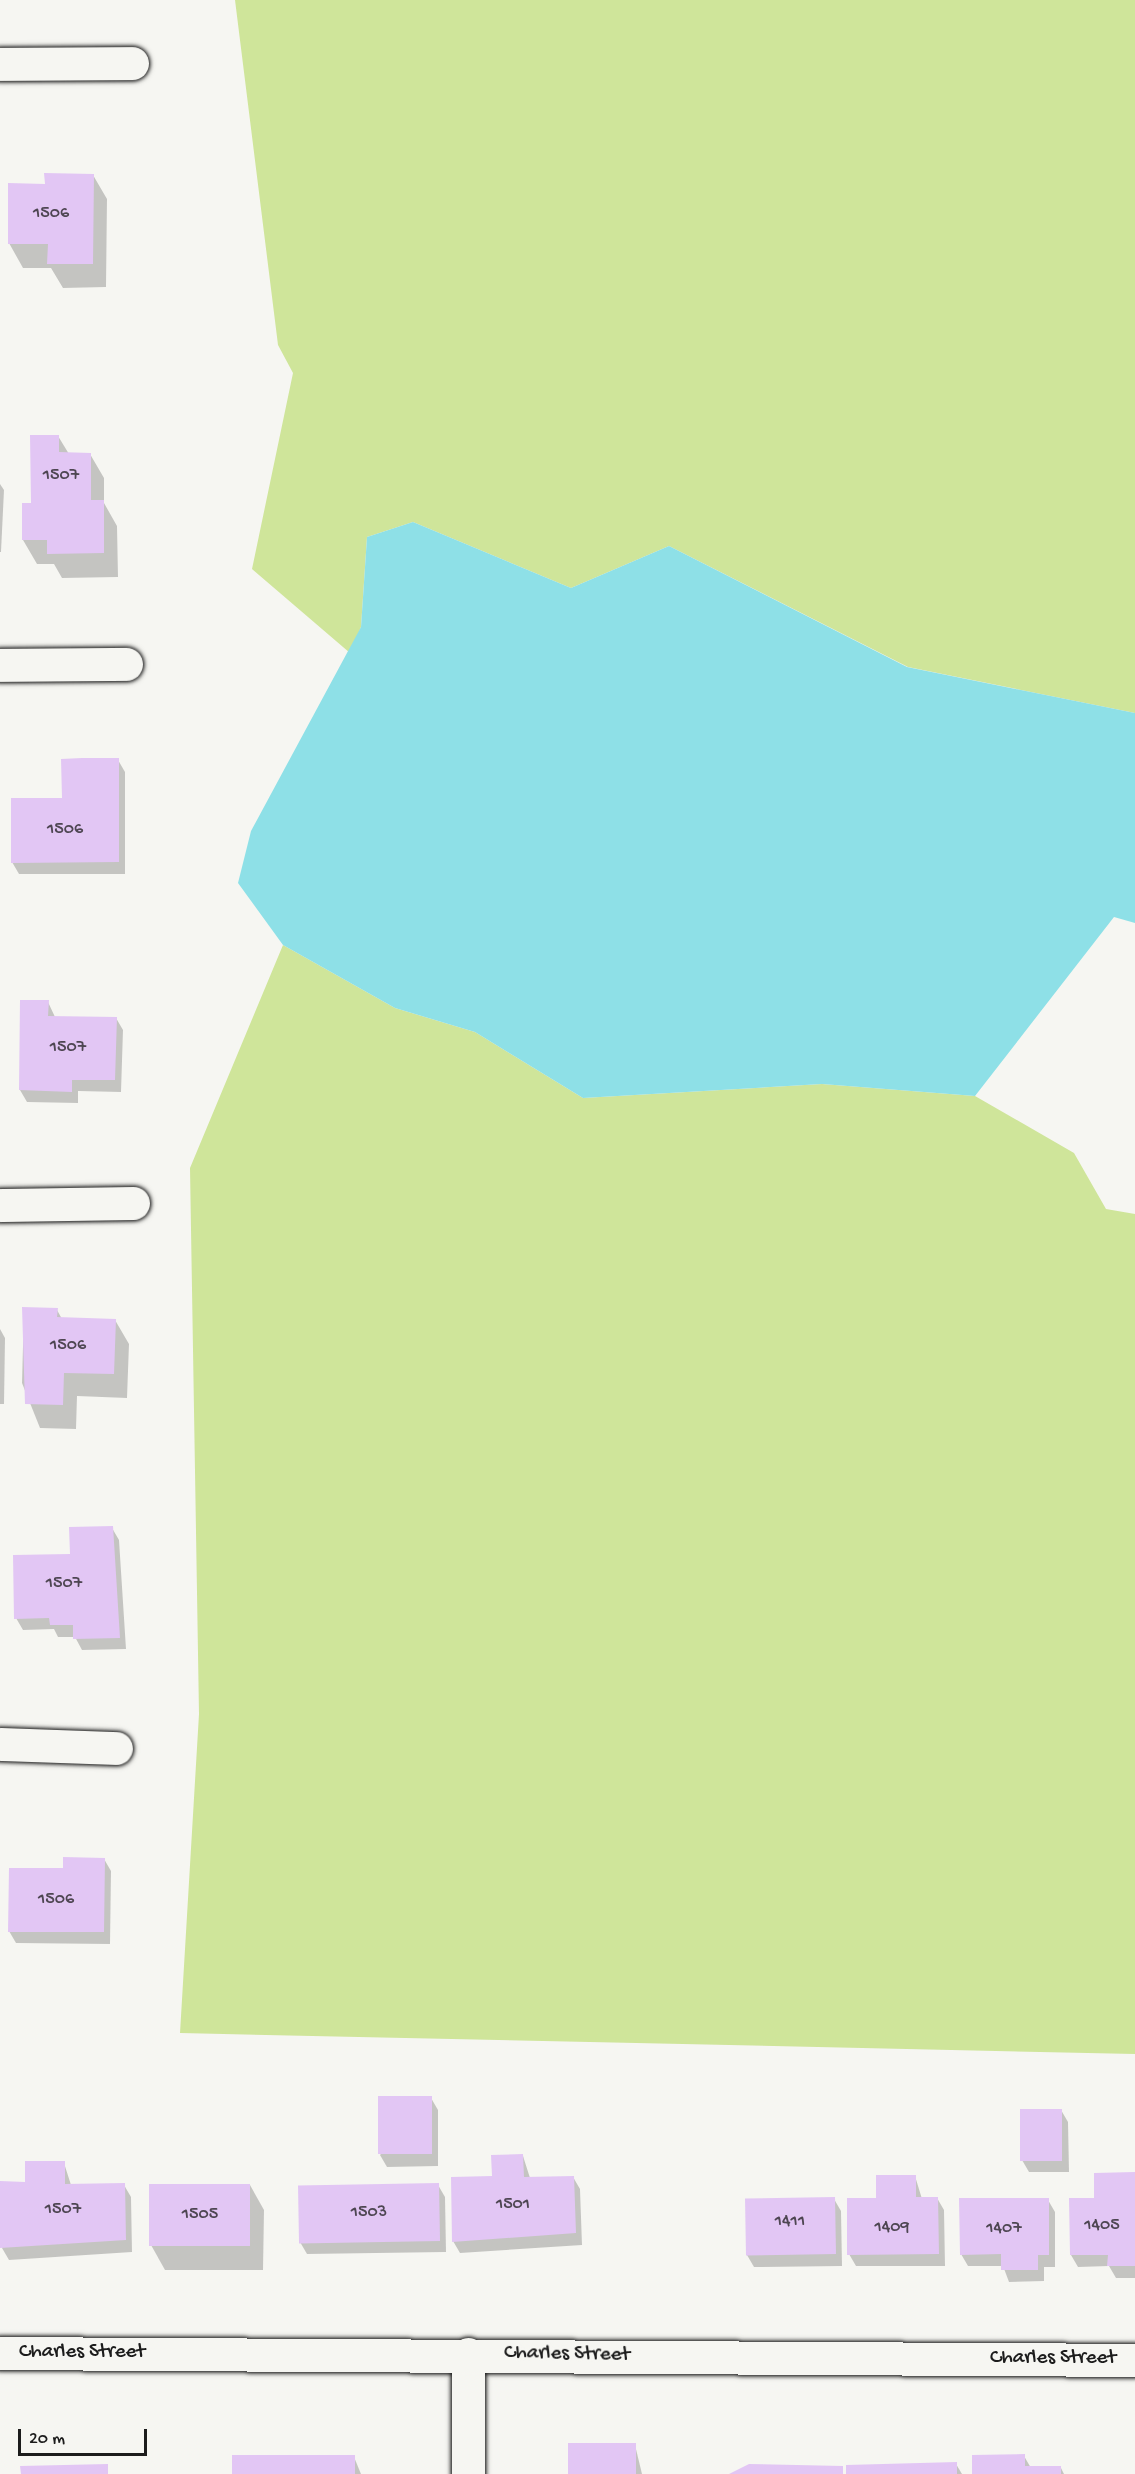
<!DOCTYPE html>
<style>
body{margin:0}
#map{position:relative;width:1135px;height:2474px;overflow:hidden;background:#f6f6f2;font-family:"Gochi Hand",sans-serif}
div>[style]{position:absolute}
.green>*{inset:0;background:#cfe59a}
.water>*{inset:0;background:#8ee0e7}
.shadow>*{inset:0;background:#0003}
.building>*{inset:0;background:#e2c6f4;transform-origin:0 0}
.roads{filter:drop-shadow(0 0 2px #1c1c1c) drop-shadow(0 0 2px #1c1c1c)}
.street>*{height:33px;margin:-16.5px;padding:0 16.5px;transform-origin:16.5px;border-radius:16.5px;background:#f6f6f2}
span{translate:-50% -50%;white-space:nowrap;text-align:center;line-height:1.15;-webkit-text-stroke:5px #f6f6f2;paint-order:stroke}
.number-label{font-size:18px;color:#4e4652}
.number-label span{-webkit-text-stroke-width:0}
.street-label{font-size:21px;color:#1c1c1c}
.scale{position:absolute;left:18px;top:2429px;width:129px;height:27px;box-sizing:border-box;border:3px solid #1c1c1c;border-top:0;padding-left:8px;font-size:18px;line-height:21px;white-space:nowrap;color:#1c1c1c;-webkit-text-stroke:4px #f6f6f2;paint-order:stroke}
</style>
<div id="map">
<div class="green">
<i style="clip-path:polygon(235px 0,1135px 0,1135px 713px,908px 667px,669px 546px,571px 588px,413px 522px,367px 537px,361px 627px,350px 653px,252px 569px,293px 373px,278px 345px)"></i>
<i style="clip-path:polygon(283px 945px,395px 1008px,475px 1032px,583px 1098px,822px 1084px,975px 1096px,1074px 1153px,1106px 1209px,1135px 1214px,1135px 2054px,180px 2033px,199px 1714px,190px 1168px)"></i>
</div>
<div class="water">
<i style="clip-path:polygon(413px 522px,571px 588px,669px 546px,907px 667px,1135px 713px,1135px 923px,1114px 917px,975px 1096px,822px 1084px,583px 1098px,475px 1032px,395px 1008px,283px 945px,238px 883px,251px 831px,361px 627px,367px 537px)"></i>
</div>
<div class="shadow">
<i style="clip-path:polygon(93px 175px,107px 199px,106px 287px,63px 288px,51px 268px,23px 268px,9px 243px,46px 185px)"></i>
<i style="clip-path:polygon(58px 436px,69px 454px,90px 454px,104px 478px,104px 503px,117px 526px,118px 577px,62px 578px,54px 564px,37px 564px,23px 540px,23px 504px,32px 504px)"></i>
<i style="clip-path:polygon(0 484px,4px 490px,1px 552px,0 552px)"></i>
<i style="clip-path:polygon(118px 760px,125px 772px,125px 874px,19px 874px,12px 862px)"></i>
<i style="clip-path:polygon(48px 1002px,55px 1017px,116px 1018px,123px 1030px,121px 1092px,78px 1091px,78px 1103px,27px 1102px,20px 1090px)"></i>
<i style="clip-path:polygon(24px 1309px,57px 1310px,62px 1319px,115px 1320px,129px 1344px,127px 1398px,77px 1396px,76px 1429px,40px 1428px,22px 1383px)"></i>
<i style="clip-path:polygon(0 1329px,5px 1338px,4px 1404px,0 1404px)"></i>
<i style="clip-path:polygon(112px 1528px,119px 1540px,126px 1649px,82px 1650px,75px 1637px,58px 1637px,54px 1629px,23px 1630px,16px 1618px)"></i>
<i style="clip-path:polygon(104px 1859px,111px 1871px,110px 1944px,16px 1943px,9px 1931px,64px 1870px)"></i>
<i style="clip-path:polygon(431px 2098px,438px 2110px,438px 2166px,387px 2167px,380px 2155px)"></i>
<i style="clip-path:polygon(1061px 2110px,1068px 2122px,1069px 2172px,1029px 2172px,1022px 2160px)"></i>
<i style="clip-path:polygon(523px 2156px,530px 2178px,573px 2177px,580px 2189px,582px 2245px,460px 2253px,453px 2241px,493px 2178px)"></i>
<i style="clip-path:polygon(64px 2163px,71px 2185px,124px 2185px,131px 2197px,132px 2252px,9px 2260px,2px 2248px,26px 2183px)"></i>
<i style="clip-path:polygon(1135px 2174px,1135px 2278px,1116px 2278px,1109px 2266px,1078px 2267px,1071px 2255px,1096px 2199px)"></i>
<i style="clip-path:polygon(915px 2176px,922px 2199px,937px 2198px,944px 2210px,945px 2266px,856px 2266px,849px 2254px,878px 2199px)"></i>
<i style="clip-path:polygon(250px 2185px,264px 2210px,263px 2270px,165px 2270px,151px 2245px)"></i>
<i style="clip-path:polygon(438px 2185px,445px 2197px,446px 2252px,307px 2254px,300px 2242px)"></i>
<i style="clip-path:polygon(834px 2199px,841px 2211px,842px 2266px,754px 2267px,747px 2255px)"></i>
<i style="clip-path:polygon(1048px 2200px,1055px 2212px,1055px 2267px,1044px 2267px,1044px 2281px,1009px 2282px,1003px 2266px,968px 2266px,961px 2254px)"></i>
<i style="clip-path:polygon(635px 2445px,642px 2474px,570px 2474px)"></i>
<i style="clip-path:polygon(1024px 2456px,1031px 2468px,1061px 2468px,1064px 2474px,973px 2474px)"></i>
<i style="clip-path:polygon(354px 2457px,361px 2474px,233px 2474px)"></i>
<i style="clip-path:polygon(956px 2464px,962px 2474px,847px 2474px)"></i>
</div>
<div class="building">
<i style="clip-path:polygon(44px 173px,94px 174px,93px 264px,47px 264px,48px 244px,8px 244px,8px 183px,45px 184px)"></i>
<i style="clip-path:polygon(30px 435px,59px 435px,59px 452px,91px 453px,91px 500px,104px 500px,104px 553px,47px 554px,47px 540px,22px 540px,22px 503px,31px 503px)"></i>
<i style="clip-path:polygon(82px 758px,119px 758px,119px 862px,11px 863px,11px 798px,62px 798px,61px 759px)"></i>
<i style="clip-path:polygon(20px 1000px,49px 1000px,48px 1016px,117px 1017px,115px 1080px,72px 1080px,72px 1092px,19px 1090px)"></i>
<i style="clip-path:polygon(22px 1307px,58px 1308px,57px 1317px,116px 1319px,114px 1374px,64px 1373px,63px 1405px,25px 1404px)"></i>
<i style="clip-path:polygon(113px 1526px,120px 1638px,73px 1639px,73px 1625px,50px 1625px,49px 1618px,14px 1619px,13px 1555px,70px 1554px,69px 1527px)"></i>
<i style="clip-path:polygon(63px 1857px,105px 1858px,104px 1932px,8px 1932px,9px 1868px,63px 1868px)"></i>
<i style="left:432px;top:2096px;width:58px;height:54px;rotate:90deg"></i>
<i style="left:1020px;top:2109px;width:42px;height:52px"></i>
<i style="clip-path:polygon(523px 2154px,524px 2177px,574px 2176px,576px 2233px,452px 2242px,451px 2177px,492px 2176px,491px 2155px)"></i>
<i style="clip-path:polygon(25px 2161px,65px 2161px,65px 2184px,125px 2183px,126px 2240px,0 2248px,0 2181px,25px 2182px)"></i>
<i style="clip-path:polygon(1135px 2172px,1135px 2266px,1107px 2266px,1108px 2255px,1070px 2255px,1069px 2198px,1094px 2198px,1094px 2173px)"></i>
<i style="clip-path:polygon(876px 2175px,916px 2175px,916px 2197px,938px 2197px,939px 2254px,847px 2255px,847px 2198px,876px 2198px)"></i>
<i style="left:439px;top:2183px;width:58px;height:141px;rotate:89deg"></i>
<i style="left:149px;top:2184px;width:101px;height:62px"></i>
<i style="left:835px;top:2197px;width:57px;height:90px;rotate:89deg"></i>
<i style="clip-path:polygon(959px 2198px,1049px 2198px,1049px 2255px,1038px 2255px,1038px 2270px,1001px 2270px,1001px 2254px,960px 2255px)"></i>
<i style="left:568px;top:2443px;width:68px;height:31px"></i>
<i style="clip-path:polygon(1025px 2454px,1025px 2466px,1061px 2466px,1061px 2474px,972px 2474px,972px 2455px)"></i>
<i style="left:355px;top:2455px;width:19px;height:123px;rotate:90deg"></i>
<i style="clip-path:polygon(957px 2462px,957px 2474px,846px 2474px,846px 2465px)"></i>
<i style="clip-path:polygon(108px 2464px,108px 2474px,21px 2474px,20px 2466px)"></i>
<i style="clip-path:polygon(749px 2464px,843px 2466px,843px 2474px,729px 2474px)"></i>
</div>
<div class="roads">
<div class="street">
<i style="left:0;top:64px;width:132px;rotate:-0.4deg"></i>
<i style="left:0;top:665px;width:126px;rotate:-0.5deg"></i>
<i style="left:0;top:1205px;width:133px;rotate:-0.9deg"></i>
<i style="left:0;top:1744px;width:116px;rotate:2deg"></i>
<i style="left:0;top:2353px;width:1135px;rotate:0.35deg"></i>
<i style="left:468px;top:2474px;width:120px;rotate:-90deg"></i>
</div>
</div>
<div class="number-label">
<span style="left:51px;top:214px">1506</span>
<span style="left:61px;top:476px">1507</span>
<span style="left:65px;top:830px">1506</span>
<span style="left:68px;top:1048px">1507</span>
<span style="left:68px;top:1346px">1506</span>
<span style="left:64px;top:1584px">1507</span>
<span style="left:56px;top:1900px">1506</span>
<span style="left:513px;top:2205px">1501</span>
<span style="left:63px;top:2210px">1507</span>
<span style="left:369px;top:2213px">1503</span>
<span style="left:200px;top:2215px">1505</span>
<span style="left:790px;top:2222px">1411</span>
<span style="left:1102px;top:2226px">1405</span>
<span style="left:892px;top:2228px">1409</span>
<span style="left:1004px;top:2229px">1407</span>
</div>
<div class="street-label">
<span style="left:82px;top:2353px">Charles Street</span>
<span style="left:567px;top:2355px;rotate:1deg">Charles Street</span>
<span style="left:1053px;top:2359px">Charles Street</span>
</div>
<div class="scale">20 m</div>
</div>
